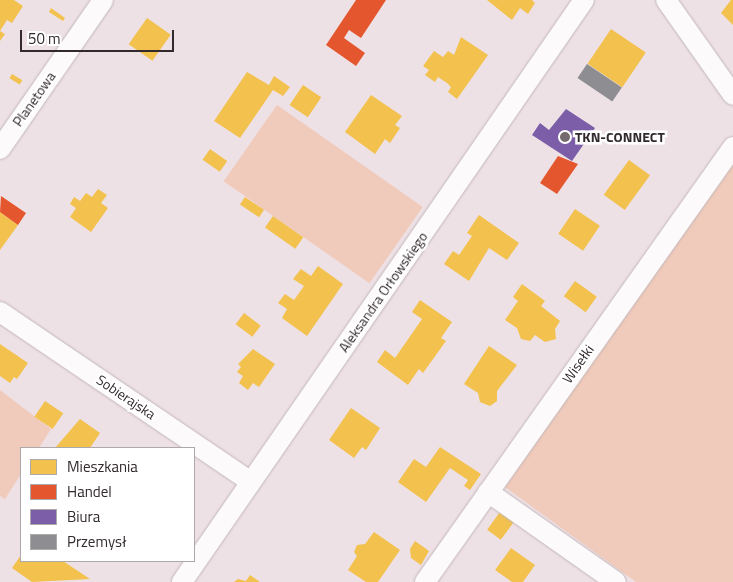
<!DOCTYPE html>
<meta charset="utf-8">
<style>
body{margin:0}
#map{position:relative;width:733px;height:582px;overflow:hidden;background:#eee1e5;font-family:"Titillium Web",sans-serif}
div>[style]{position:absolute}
.green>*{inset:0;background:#f0caba;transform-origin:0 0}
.homes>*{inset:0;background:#f2c14e;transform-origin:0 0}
.shops>*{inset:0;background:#e4572e}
.offices>*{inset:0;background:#7b5ea7}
.industry>*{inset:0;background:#8d8d92;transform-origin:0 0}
.roads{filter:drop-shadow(0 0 1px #c2b7bb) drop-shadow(0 0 1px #c2b7bb)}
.minor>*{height:20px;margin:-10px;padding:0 10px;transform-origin:10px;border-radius:10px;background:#fcfafb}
.dots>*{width:14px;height:14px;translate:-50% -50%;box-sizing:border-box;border:2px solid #fff;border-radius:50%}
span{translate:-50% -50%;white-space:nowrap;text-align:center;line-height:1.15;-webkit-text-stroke:5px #fff;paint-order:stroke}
.street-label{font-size:14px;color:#32292c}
.poi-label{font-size:14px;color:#32292c;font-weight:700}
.left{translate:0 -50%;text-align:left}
.legend{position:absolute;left:20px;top:447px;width:175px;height:115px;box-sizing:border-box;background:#fff;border:1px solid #ada9ab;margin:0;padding:6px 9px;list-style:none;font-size:15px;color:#32292c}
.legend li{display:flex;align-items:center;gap:10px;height:25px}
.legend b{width:25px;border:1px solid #ada9ab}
.scale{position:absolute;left:20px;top:30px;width:154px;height:22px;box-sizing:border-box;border:2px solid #32292c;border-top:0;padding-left:6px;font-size:15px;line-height:18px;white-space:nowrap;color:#32292c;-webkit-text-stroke:4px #fff;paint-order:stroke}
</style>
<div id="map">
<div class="green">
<i style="left:277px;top:105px;width:178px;height:93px;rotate:35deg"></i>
<i style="clip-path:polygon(733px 160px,733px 582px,636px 582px,505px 487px)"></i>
<i style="clip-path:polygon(0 390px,51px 429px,39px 448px,21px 448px,21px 474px,5px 499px,0 496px)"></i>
</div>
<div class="homes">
<i style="clip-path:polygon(0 0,14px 0,23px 6px,12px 23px,7px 20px,0 31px,5px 34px,0 41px)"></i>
<i style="clip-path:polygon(487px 0,532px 0,535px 3px,528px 14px,520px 8px,512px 20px)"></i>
<i style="clip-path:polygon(731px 0,733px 0,733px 25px,721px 13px)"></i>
<i style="clip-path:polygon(51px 8px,65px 18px,63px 21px,49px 12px)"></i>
<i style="left:147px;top:18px;width:29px;height:32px;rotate:35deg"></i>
<i style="left:611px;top:29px;width:42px;height:42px;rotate:34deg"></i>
<i style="clip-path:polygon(461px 37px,488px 55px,457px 99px,448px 92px,451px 87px,447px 83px,438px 77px,435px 82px,425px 75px,429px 70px,423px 66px,434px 51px,443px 57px,448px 51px,454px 55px)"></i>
<i style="clip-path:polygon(247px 72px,269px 85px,274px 76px,290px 87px,283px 96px,273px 90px,240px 138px,214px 121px)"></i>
<i style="left:12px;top:74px;width:12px;height:5px;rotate:31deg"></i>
<i style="left:303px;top:85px;width:22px;height:24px;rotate:34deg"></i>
<i style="clip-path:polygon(371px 95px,402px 116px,395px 125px,400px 128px,390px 143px,385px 139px,375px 154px,345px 132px)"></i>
<i style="left:210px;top:149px;width:21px;height:13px;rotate:35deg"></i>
<i style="left:629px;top:160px;width:26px;height:43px;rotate:36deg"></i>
<i style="clip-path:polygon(98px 189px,107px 195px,101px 203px,108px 208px,91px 232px,70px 217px,76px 208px,70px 204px,74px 197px,80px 201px,86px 193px,92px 197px)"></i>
<i style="left:245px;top:197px;width:23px;height:9px;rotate:34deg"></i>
<i style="left:575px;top:209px;width:30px;height:30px;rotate:34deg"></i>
<i style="clip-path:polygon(0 212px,18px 225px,0 250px)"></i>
<i style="clip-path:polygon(479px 215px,519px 243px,507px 260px,489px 248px,469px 281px,444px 264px,453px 251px,459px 255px,472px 236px,467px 233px)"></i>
<i style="left:273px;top:216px;width:37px;height:14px;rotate:35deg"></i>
<i style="clip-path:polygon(318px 266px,343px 284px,307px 336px,282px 318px,287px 309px,278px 303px,285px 294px,294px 300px,304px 286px,293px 279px,301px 269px,311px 276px)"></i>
<i style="left:575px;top:281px;width:27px;height:19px;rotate:36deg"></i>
<i style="clip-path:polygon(522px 284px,545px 301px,541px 306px,560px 321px,555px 329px,556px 339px,545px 342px,535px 335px,530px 341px,521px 339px,517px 328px,505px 320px,518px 301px,513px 297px)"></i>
<i style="clip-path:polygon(420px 300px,452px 322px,441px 338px,446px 341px,423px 373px,419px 369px,408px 385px,377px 362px,385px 350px,395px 358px,422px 319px,412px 312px)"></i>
<i style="left:244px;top:313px;width:21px;height:14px;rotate:37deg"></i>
<i style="clip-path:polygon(0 344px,28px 363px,17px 379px,14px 377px,10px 383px,0 376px)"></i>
<i style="clip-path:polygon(489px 346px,517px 365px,497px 391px,497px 401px,490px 406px,480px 402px,478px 393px,464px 384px)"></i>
<i style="clip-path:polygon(253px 349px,275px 364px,259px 387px,253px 383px,248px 390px,239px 383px,243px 376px,237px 372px,241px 367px,238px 364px)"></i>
<i style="left:45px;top:401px;width:22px;height:19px;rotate:34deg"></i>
<i style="clip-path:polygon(351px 408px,380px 428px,366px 450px,362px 447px,354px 458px,329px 440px)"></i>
<i style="clip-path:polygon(80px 419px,100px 433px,90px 448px,55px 448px)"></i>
<i style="clip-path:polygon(440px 447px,481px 474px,470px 490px,464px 486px,468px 480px,450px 468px,426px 502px,398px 482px,414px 459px,426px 467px)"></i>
<i style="left:500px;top:512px;width:17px;height:22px;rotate:36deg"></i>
<i style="clip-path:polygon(374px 532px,400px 550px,378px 582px,366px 582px,348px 570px,357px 556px,354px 552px,357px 545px,365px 544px)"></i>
<i style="clip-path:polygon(415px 541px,429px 551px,421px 565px,411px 558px,410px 549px)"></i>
<i style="clip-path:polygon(511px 548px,535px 565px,523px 582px,512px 582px,495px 570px)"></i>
<i style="clip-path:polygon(21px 555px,21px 561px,63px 561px,90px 579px,32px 582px,12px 568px)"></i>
<i style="clip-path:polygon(250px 575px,260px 582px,234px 582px,238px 579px,246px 581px)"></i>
</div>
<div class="shops">
<i style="clip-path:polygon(356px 0,386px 0,361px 38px,349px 30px,344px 38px,365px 53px,356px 66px,326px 45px)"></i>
<i style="clip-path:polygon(558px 156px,578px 164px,557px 194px,540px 183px)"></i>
<i style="clip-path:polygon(1px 196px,26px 213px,18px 225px,0 212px)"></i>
</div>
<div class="offices">
<i style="clip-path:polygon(566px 109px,595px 128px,572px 161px,532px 135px,540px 123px,549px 130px)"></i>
</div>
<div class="industry">
<i style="left:587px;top:64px;width:42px;height:17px;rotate:34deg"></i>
</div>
<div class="roads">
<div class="minor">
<i style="left:666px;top:0;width:116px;rotate:54.8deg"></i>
<i style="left:0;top:149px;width:181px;rotate:-55.3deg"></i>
<i style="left:0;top:312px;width:303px;rotate:34.1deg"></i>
<i style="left:488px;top:492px;width:156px;rotate:35.1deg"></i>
<i style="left:182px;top:582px;width:707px;rotate:-55.37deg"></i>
<i style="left:425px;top:582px;width:533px;rotate:-54.7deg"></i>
</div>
</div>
<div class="dots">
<i style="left:565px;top:137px;background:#74696d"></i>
</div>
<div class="street-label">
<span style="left:34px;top:99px;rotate:-55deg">Planetowa</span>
<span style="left:383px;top:292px;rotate:-55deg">Aleksandra Orłowskiego</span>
<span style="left:578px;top:364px;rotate:-55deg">Wisełki</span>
<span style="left:126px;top:397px;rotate:34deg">Sobierajska</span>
</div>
<div class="poi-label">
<span class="left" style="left:575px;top:137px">TKN-CONNECT</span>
</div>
<ul class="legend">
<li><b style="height:14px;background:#f2c14e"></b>Mieszkania</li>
<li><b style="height:14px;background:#e4572e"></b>Handel</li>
<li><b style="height:14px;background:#7b5ea7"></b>Biura</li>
<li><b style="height:14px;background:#8d8d92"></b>Przemysł</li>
</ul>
<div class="scale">50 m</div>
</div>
